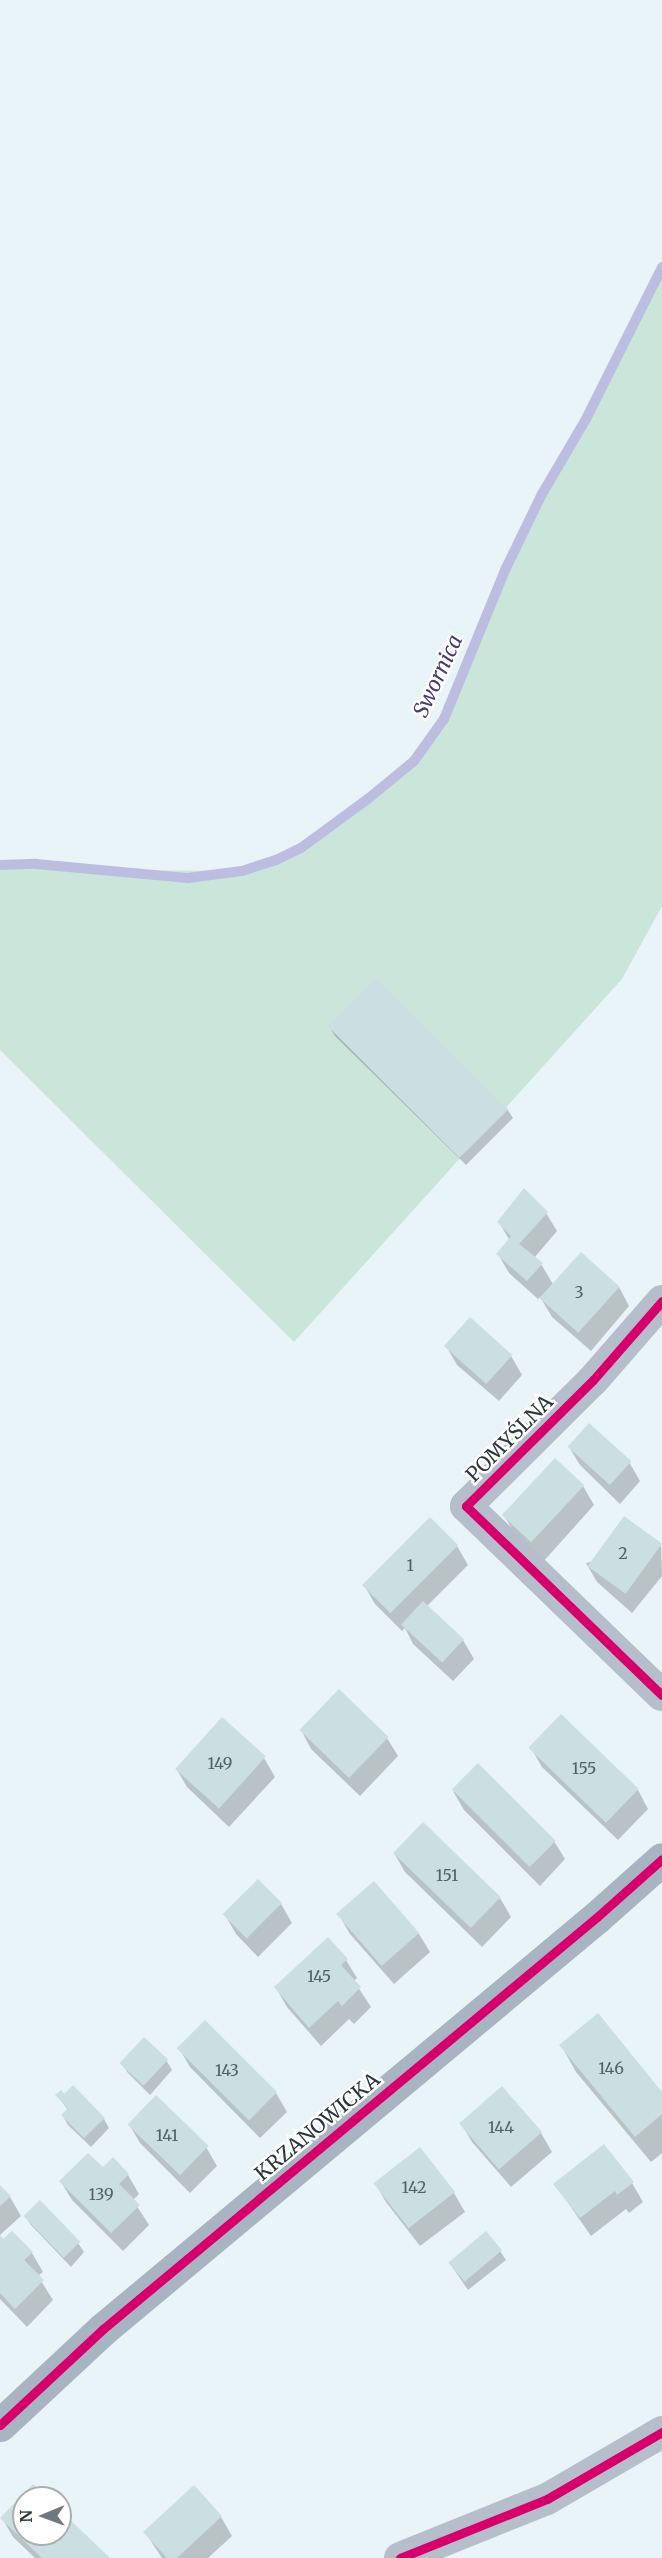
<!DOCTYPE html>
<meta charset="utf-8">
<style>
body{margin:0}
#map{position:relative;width:662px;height:2558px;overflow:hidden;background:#e8f4f8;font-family:Merriweather,serif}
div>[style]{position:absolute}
.green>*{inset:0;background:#cae5da}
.shadow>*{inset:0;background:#0003}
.stream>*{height:10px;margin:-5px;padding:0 5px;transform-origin:5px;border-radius:5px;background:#bdbde2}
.building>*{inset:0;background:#ccdfe0;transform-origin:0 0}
.street>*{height:32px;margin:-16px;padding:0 16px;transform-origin:16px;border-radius:16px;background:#b5beca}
.secondary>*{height:33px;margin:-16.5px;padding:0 16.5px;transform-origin:16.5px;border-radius:16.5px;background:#a9b4c2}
.cycleway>*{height:9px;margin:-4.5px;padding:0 4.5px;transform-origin:4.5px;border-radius:4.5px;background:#d6006c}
span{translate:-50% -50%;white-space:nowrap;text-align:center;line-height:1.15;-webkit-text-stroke:5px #fff;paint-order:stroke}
.number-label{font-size:16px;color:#526166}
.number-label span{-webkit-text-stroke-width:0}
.street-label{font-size:20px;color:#29373d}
.water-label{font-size:21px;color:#443a78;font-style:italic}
.north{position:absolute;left:12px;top:2486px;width:60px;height:60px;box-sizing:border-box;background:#fff;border:2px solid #a9afb1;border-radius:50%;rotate:269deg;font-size:16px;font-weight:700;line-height:24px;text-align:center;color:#29373d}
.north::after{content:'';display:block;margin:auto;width:21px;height:27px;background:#6c797e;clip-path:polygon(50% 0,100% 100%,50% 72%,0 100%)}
</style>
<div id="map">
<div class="green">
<i style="clip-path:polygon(662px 267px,662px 906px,622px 979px,294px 1342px,0 1050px,0 865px,36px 864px,108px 870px,242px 871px,276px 860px,301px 847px,369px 798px,414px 761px,444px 719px,506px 568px,542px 494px,586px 418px)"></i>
</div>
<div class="shadow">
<i style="clip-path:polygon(329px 1026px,507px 1109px,513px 1118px,466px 1165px,335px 1036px)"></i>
<i style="clip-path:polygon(546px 1213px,557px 1231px,534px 1258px,541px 1264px,553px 1284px,619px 1287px,629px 1306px,591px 1351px,552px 1317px,540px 1297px,538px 1299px,509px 1273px,498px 1254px,510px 1241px,499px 1222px)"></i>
<i style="clip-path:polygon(446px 1346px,511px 1356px,522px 1375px,499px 1401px,457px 1365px)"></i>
<i style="clip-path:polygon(569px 1447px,629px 1462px,640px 1481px,620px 1504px,580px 1465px)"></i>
<i style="clip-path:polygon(555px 1460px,583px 1486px,594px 1505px,543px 1562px,516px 1536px,505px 1517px)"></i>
<i style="clip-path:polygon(430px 1519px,457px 1546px,468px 1565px,427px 1606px,463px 1640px,474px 1659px,453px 1681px,413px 1644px,405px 1628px,402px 1631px,375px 1604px,364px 1585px)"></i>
<i style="clip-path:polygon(661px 1545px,662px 1576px,632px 1613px,597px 1582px,586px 1563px)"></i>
<i style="clip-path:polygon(301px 1730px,387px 1738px,398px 1756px,360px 1796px,311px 1749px)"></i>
<i style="clip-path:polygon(531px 1748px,638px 1790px,648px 1809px,618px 1840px,542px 1767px)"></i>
<i style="clip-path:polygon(264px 1758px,275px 1777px,229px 1827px,187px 1787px,176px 1768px)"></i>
<i style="clip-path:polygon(453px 1791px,554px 1841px,565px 1859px,540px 1886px,464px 1810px)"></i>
<i style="clip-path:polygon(394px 1853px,500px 1898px,511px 1917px,482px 1947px,405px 1872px)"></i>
<i style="clip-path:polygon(258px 1881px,281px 1904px,292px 1923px,258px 1957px,236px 1934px,225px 1915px)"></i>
<i style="clip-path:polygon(339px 1915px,419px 1934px,430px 1952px,394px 1984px,350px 1934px)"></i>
<i style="clip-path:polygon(346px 1960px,357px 1978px,354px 1981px,371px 2007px,354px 2024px,349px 2019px,321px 2046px,287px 2007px,276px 1988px)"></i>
<i style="clip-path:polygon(561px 2045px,662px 2094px,662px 2153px,651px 2162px,576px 2072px)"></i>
<i style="clip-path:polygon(179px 2048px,276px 2093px,287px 2112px,260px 2138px,190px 2067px)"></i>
<i style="clip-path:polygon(166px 2060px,172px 2070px,150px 2095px,128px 2073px,122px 2064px)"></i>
<i style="clip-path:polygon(57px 2095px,104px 2119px,109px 2128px,91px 2147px,68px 2125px,63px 2116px,68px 2110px)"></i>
<i style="clip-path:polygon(461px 2123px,541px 2133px,552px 2152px,511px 2187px,472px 2142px)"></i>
<i style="clip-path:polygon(129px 2124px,206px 2147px,217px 2166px,190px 2193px,140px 2143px)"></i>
<i style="clip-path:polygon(113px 2160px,128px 2175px,139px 2194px,133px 2200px,149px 2225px,123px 2251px,72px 2200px,61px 2182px,103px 2169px)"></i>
<i style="clip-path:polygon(375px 2183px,454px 2193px,465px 2212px,420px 2246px,386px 2202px)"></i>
<i style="clip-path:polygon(632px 2183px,643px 2202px,629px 2213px,626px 2209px,591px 2236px,555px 2184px)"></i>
<i style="clip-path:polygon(0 2187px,10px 2197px,21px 2216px,0 2235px)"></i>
<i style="clip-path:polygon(25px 2216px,78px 2243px,84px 2252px,71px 2267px,31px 2225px)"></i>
<i style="clip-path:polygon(0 2237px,32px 2253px,43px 2272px,38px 2276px,53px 2300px,27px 2327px,0 2299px)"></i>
<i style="clip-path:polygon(500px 2251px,506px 2260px,468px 2290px,449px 2262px)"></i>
<i style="clip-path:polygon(33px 2486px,45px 2498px,24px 2498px,24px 2534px,60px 2534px,60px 2512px,108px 2558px,35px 2558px,13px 2537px,2px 2518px)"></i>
<i style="clip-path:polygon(194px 2487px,221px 2517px,232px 2536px,208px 2558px,162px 2558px,145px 2532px)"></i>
</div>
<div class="stream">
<i style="left:0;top:865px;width:36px;rotate:-2deg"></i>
<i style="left:36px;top:864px;width:153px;rotate:5.3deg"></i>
<i style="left:188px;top:878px;width:54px;rotate:-7.4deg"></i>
<i style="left:242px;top:871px;width:36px;rotate:-18deg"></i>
<i style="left:276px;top:860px;width:28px;rotate:-26deg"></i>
<i style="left:301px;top:848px;width:84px;rotate:-36.3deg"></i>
<i style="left:369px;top:798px;width:58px;rotate:-39.4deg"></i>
<i style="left:414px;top:761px;width:52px;rotate:-54.5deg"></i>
<i style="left:444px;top:719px;width:163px;rotate:-67.7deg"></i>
<i style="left:506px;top:568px;width:82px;rotate:-64.1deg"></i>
<i style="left:542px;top:494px;width:87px;rotate:-59.6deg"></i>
<i style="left:586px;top:419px;width:170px;rotate:-63.4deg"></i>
</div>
<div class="building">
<i style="left:376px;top:977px;width:187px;height:69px;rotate:45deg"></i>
<i style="clip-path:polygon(524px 1188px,548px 1212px,519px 1244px,543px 1263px,527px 1281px,496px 1254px,511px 1236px,497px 1222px)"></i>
<i style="left:581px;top:1252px;width:52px;height:62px;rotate:42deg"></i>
<i style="left:470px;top:1317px;width:57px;height:39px;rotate:42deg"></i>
<i style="left:589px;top:1423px;width:57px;height:32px;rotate:42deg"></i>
<i style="left:555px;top:1458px;width:40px;height:78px;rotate:43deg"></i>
<i style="left:624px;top:1516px;width:47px;height:62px;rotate:36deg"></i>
<i style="left:430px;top:1517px;width:40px;height:96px;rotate:45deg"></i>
<i style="left:423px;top:1601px;width:56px;height:32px;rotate:43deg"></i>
<i style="left:339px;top:1689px;width:69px;height:57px;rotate:44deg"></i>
<i style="left:561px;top:1714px;width:108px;height:47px;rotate:44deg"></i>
<i style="left:222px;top:1717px;width:59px;height:70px;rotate:42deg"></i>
<i style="left:478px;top:1763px;width:110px;height:37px;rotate:45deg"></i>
<i style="left:423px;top:1822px;width:108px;height:43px;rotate:44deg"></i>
<i style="left:258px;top:1879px;width:34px;height:50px;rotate:45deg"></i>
<i style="left:374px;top:1881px;width:69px;height:50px;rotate:49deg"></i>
<i style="clip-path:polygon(328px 1937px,348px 1959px,341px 1965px,361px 1987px,342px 2006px,338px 2001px,309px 2028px,274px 1987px)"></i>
<i style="clip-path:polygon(598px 2013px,662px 2092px,662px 2114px,635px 2137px,559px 2045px)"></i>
<i style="left:205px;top:2020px;width:102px;height:40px;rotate:45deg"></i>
<i style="left:144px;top:2037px;width:33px;height:36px;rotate:43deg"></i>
<i style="clip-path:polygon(73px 2085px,105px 2118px,84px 2138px,61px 2115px,68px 2108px,55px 2095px,61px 2090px,64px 2094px)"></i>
<i style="left:502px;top:2086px;width:61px;height:57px;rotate:49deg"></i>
<i style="left:156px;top:2095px;width:73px;height:41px;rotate:44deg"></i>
<i style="clip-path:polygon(604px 2144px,634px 2182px,617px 2195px,615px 2191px,580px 2218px,553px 2184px)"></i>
<i style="left:420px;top:2147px;width:57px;height:59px;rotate:52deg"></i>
<i style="clip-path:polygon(88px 2153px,103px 2167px,113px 2157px,129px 2174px,119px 2184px,140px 2205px,111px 2233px,59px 2181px)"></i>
<i style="clip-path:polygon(0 2185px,11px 2196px,0 2206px)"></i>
<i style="left:40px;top:2200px;width:58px;height:23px;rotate:46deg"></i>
<i style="clip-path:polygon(12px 2231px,33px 2252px,24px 2260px,44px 2280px,15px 2309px,0 2293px,0 2235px,3px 2239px)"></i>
<i style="left:486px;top:2231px;width:25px;height:49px;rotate:50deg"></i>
<i style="clip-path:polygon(33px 2484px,48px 2498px,24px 2498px,24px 2534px,60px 2534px,60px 2510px,110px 2558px,42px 2558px,0 2518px)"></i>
<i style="clip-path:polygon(194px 2485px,222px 2516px,177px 2558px,167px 2558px,143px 2532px)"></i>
</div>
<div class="street">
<i style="left:662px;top:1301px;width:105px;rotate:131.1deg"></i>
<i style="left:593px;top:1380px;width:179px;rotate:135.2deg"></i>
<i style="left:466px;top:1506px;width:272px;rotate:44deg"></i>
<i style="left:400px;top:2558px;width:158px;rotate:-21.9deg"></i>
<i style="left:547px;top:2499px;width:133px;rotate:-30.2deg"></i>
</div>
<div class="secondary">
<i style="left:0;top:2425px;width:141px;rotate:-43deg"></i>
<i style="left:103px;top:2329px;width:643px;rotate:-39.83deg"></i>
<i style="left:597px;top:1917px;width:87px;rotate:-41.7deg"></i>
</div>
<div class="cycleway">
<i style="left:662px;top:1301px;width:105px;rotate:131.1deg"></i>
<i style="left:593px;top:1380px;width:179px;rotate:135.2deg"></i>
<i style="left:466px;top:1506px;width:272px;rotate:44deg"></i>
<i style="left:0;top:2425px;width:141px;rotate:-43deg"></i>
<i style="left:103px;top:2329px;width:643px;rotate:-39.83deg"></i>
<i style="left:597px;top:1917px;width:87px;rotate:-41.7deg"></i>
<i style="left:400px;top:2558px;width:158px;rotate:-21.9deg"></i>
<i style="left:547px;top:2499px;width:133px;rotate:-30.2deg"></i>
</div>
<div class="number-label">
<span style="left:579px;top:1292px">3</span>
<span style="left:623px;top:1553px">2</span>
<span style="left:410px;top:1565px">1</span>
<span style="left:220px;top:1763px">149</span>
<span style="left:584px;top:1768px">155</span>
<span style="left:447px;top:1875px">151</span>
<span style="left:319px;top:1976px">145</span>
<span style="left:611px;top:2068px">146</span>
<span style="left:227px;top:2070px">143</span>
<span style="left:501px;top:2127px">144</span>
<span style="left:167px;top:2135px">141</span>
<span style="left:414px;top:2187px">142</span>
<span style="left:101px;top:2194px">139</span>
</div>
<div class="street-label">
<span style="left:509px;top:1438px;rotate:-45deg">POMYŚLNA</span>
<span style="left:317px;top:2126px;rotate:-40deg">KRZANOWICKA</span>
</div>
<div class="water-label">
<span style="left:438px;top:676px;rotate:-65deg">Swornica</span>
</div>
<div class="north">N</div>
</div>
